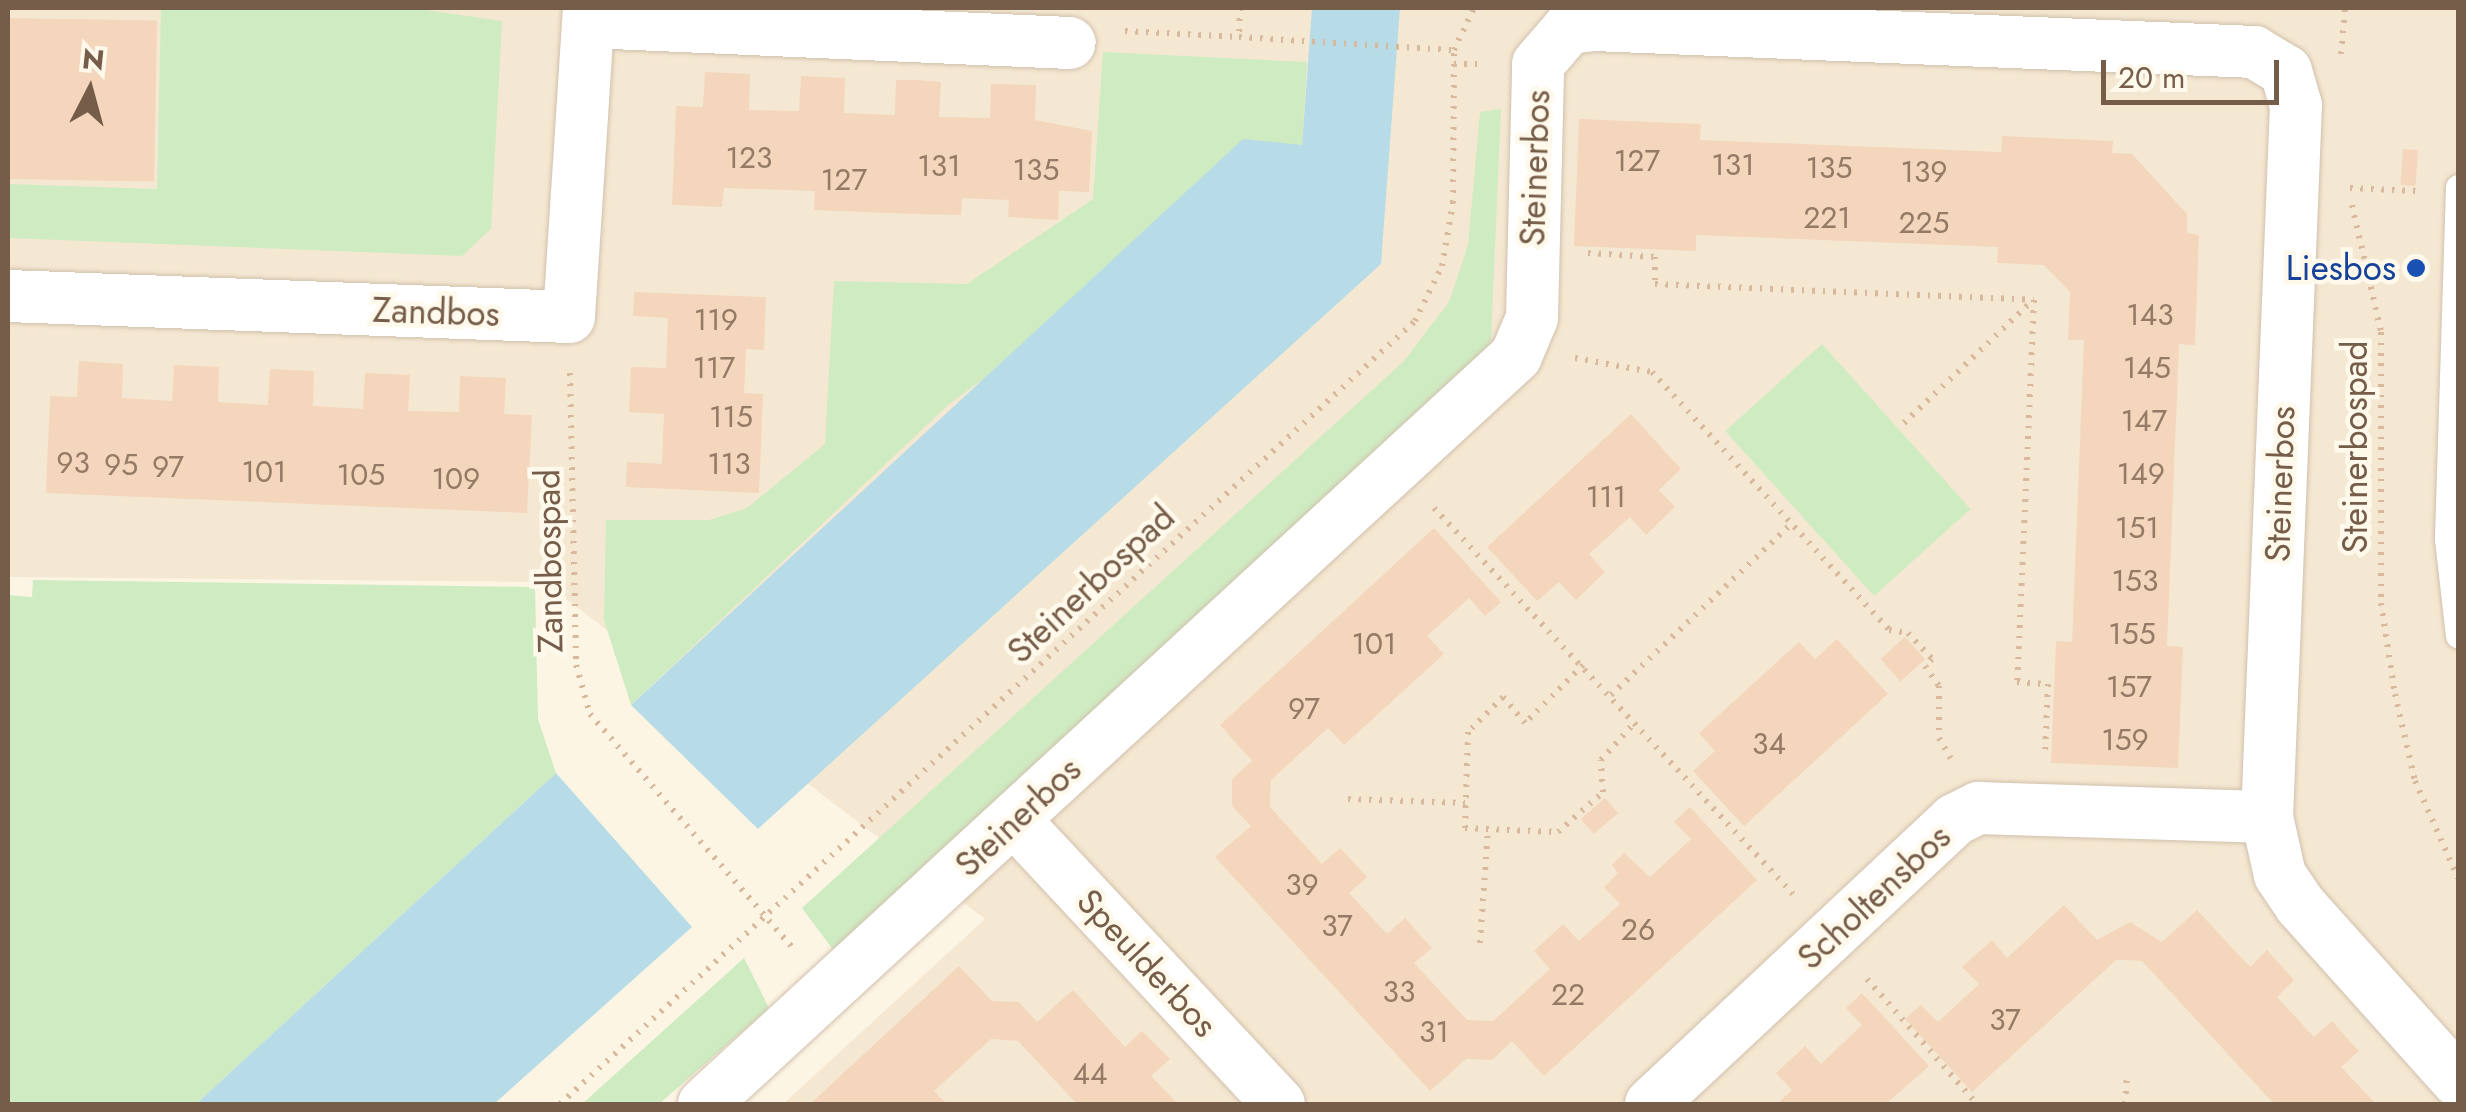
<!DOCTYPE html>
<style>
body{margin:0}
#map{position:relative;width:2466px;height:1112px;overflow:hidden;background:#fdf5e4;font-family:Jost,sans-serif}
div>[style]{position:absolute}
.residential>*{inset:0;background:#f5e8d2}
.green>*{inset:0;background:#cfebc2;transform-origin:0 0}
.water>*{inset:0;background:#b8dce7}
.building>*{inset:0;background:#f3d6bb;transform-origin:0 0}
.path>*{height:6px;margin-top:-3px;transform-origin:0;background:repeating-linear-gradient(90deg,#d8b99e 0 2.5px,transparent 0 10.5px)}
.roads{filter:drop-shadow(0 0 2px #d1c0ad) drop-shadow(0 0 2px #d1c0ad)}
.service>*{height:25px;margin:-12.5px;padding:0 12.5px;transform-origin:12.5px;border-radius:12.5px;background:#fff}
.minor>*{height:52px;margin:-26px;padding:0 26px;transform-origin:26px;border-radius:26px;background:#fff}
.dots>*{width:28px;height:28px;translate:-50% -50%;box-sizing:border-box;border:5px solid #fff9eb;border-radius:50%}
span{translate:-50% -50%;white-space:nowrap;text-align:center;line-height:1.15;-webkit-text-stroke:9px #fff9eb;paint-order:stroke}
.number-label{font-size:30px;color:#957b66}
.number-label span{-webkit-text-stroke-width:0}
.street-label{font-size:35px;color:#765d49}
.transit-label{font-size:35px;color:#164399}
.right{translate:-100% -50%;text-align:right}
.frame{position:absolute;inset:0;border:10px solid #765d49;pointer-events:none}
.north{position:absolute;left:40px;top:40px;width:100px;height:100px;-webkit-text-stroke:8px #fff9eb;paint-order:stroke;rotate:6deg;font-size:28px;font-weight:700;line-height:40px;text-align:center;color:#765d49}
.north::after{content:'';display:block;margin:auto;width:35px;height:45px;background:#765d49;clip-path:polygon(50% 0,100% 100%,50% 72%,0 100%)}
.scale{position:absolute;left:2101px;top:60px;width:178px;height:45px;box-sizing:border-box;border:5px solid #765d49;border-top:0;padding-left:12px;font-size:30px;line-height:35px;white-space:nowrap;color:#765d49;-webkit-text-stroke:8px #fff9eb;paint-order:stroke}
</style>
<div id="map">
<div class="residential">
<i style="clip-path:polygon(8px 8px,2458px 8px,2458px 1104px,783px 1104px,985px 919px,544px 582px,8px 577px)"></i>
</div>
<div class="green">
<i style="clip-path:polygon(161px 8px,412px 8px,502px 21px,491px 229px,462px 256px,8px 238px,8px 184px,157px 189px)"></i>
<i style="clip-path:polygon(1103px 52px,1307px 62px,1302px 145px,948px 405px,631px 705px,604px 620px,606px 520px,709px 520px,747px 508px,825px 444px,834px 281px,967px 284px,1093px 199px)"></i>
<i style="clip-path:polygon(1501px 109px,1491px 340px,1480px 363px,834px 951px,802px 908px,1404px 361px,1449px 302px,1468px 245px,1480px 112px)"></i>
<i style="left:1822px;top:344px;width:222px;height:130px;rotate:48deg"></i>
<i style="clip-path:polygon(33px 580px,535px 587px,538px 719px,556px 773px,196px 1104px,8px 1104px,8px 595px,32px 597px)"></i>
<i style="clip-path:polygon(744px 958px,769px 1008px,659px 1104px,582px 1104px)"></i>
</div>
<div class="water">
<i style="clip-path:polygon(1312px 8px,1400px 8px,1381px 264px,758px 829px,631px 705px,1243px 139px,1302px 145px)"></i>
<i style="clip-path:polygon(556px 773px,692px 927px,494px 1104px,196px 1104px)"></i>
</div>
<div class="building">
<i style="left:8px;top:18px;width:149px;height:161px;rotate:1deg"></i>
<i style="clip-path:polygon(705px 72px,750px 74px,749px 110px,799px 111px,801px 76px,845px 78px,844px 113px,895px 115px,896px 80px,918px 80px,941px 82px,939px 117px,990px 118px,991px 84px,1036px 85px,1035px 120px,1092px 131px,1089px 192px,1059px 191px,1058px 220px,1008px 217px,1009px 200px,962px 198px,961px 215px,913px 214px,814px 210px,815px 191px,724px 188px,722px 207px,672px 205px,676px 106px,703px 107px)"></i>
<i style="clip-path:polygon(1579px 119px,1701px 124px,1700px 140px,2001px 152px,2002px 136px,2113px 141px,2112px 153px,2132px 154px,2187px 214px,2187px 233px,2199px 235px,2195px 345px,2179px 344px,2167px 646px,2183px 647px,2178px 768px,2051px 763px,2056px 641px,2072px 642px,2084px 340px,2068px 340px,2070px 292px,2044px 265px,1997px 263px,1998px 247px,1696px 235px,1696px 251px,1574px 246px)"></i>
<i style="left:2403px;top:149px;width:15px;height:36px;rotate:4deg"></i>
<i style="clip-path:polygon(634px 292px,766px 297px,764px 350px,746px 349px,744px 393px,763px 394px,759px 493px,626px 487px,627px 462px,662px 464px,664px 414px,629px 412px,631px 367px,666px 368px,668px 318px,633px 316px)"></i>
<i style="clip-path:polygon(79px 361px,123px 364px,122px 398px,172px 401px,174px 365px,219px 367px,218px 402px,268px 405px,270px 369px,314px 371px,313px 406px,363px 409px,365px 373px,410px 375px,408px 411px,459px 412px,460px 376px,506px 378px,504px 414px,532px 415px,527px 513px,46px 493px,50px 396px,77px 397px)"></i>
<i style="clip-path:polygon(1631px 414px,1681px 469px,1659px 490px,1675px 507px,1646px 535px,1630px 517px,1589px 554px,1605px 572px,1576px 600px,1559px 582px,1537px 601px,1487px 547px)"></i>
<i style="clip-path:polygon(1434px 528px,1501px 602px,1485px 616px,1469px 598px,1427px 636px,1444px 654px,1344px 745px,1328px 728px,1271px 780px,1270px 807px,1322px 864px,1340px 848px,1367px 877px,1349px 893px,1387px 934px,1405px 918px,1432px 948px,1414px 963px,1467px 1020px,1493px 1021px,1550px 969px,1534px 951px,1563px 924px,1579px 941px,1620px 904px,1604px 887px,1618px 873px,1612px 865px,1624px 853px,1650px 877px,1691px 839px,1674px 822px,1690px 807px,1757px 880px,1544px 1076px,1512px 1041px,1492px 1060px,1466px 1059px,1430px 1091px,1215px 857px,1251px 826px,1232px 806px,1232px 779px,1252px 761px,1220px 725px)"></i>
<i style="left:1905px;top:637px;width:30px;height:33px;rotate:48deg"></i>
<i style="clip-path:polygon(1837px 639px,1888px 694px,1744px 826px,1693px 771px,1715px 751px,1699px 733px,1799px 642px,1815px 659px)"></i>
<i style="left:1605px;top:798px;width:20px;height:32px;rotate:49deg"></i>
<i style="clip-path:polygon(2064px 905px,2097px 940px,2130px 922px,2162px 942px,2197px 910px,2250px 967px,2267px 950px,2294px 980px,2277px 997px,2314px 1037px,2332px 1021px,2345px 1036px,2359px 1051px,2341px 1067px,2376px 1104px,2274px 1104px,2142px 961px,2128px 960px,2116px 960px,1972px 1092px,1905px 1019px,1921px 1005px,1938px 1022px,1979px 984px,1962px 967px,1992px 940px,2007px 958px)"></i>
<i style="clip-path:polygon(959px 966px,992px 1001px,1019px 1002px,1037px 1022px,1073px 990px,1125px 1047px,1142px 1031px,1170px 1059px,1151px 1076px,1178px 1104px,1077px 1104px,1018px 1041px,991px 1039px,934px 1091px,947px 1104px,810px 1104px)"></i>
<i style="clip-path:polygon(1862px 993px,1929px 1066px,1886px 1104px,1777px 1104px,1792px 1090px,1776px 1073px,1805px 1046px,1821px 1064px,1862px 1025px,1846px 1008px)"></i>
</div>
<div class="path">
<i style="left:1240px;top:8px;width:29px;rotate:92deg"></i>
<i style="left:1239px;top:37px;width:215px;rotate:3.5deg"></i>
<i style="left:1125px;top:31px;width:114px;rotate:3deg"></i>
<i style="left:2341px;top:54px;width:46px;rotate:-85deg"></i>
<i style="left:1454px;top:64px;width:29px"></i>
<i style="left:2350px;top:188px;width:67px;rotate:2.6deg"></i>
<i style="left:2352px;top:205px;width:130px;rotate:77.1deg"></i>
<i style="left:2381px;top:332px;width:271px;rotate:90deg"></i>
<i style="left:2381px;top:603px;width:92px;rotate:81.3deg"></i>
<i style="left:2395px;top:694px;width:89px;rotate:77.1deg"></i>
<i style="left:2415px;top:781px;width:106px;rotate:66.1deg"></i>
<i style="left:1588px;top:253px;width:67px;rotate:3.4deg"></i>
<i style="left:1655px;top:257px;width:27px;rotate:90deg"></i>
<i style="left:1655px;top:284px;width:379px;rotate:2.4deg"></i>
<i style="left:2034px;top:300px;width:382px;rotate:92.5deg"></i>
<i style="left:2017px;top:682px;width:31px;rotate:4deg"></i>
<i style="left:2048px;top:684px;width:69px;rotate:92.5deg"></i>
<i style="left:1575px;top:358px;width:78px;rotate:10.3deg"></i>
<i style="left:1652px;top:372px;width:350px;rotate:47.4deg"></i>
<i style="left:1889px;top:630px;width:19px;rotate:9deg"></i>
<i style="left:1908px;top:633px;width:35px;rotate:47deg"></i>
<i style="left:1932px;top:659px;width:10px;rotate:135deg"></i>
<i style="left:1925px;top:666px;width:24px;rotate:55deg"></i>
<i style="left:1939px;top:686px;width:52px;rotate:90deg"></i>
<i style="left:1939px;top:738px;width:28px;rotate:60deg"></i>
<i style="left:570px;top:373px;width:292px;rotate:88.8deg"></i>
<i style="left:576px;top:665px;width:51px;rotate:74.1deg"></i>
<i style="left:590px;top:714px;width:310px;rotate:49.1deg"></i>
<i style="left:1904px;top:423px;width:178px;rotate:-43.6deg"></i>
<i style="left:1434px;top:508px;width:527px;rotate:47.08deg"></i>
<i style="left:1583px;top:665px;width:82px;rotate:135deg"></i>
<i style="left:1525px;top:723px;width:34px;rotate:-130deg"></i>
<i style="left:1503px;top:697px;width:49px;rotate:135deg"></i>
<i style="left:1468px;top:732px;width:96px;rotate:91.8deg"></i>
<i style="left:1465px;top:828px;width:93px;rotate:2.5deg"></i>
<i style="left:1558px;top:832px;width:60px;rotate:-41.6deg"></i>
<i style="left:1603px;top:792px;width:32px;rotate:-94deg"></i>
<i style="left:1601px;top:760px;width:52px;rotate:-48.1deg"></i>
<i style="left:1611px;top:695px;width:251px;rotate:-43.5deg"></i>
<i style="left:1348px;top:799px;width:117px;rotate:2deg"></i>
<i style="left:1480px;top:943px;width:114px;rotate:-86deg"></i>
<i style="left:1867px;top:979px;width:167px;rotate:48.7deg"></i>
<i style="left:560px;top:1104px;width:1159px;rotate:-42.48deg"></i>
<i style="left:1415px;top:321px;width:61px;rotate:-63.9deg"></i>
<i style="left:1442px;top:266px;width:64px;rotate:-80.1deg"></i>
<i style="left:1453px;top:203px;width:153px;rotate:-89.6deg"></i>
<i style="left:1454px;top:50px;width:47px;rotate:-64.5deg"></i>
<i style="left:2125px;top:1104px;width:30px;rotate:-86deg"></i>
</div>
<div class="roads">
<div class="service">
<i style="left:2458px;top:187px;width:352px;rotate:91.8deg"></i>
<i style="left:2447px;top:539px;width:97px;rotate:83.5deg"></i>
</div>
<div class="minor">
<i style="left:589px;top:22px;width:481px;rotate:2.5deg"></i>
<i style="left:8px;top:296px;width:561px;rotate:2.14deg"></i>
<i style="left:569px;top:317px;width:310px;rotate:-86.3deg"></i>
<i style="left:1015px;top:821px;width:387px;rotate:47deg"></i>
<i style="left:704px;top:1104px;width:1104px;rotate:-42.65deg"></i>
<i style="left:1516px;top:356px;width:41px;rotate:-67.2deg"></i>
<i style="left:1532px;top:318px;width:254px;rotate:-88.6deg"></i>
<i style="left:1538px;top:64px;width:48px;rotate:-49.3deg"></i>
<i style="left:1569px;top:28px;width:25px;rotate:-7deg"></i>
<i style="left:1594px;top:25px;width:661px;rotate:2.34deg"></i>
<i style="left:2254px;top:52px;width:37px;rotate:31deg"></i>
<i style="left:2286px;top:71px;width:35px;rotate:74deg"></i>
<i style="left:2296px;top:105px;width:713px;rotate:92.33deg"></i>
<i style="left:2267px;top:817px;width:59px;rotate:77.4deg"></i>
<i style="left:2280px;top:875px;width:37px;rotate:56deg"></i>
<i style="left:2301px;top:906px;width:235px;rotate:48.1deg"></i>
<i style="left:1651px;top:1104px;width:415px;rotate:-43.1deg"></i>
<i style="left:1954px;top:820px;width:28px;rotate:-26deg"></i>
<i style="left:1979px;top:808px;width:288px;rotate:1.8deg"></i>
</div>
</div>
<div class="dots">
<i style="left:2416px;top:268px;background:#1a4fb4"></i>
</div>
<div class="number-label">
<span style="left:749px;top:158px">123</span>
<span style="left:1637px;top:161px">127</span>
<span style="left:1733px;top:165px">131</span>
<span style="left:939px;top:166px">131</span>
<span style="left:1829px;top:168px">135</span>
<span style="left:1036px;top:170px">135</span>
<span style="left:1924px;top:172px">139</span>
<span style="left:844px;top:180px">127</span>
<span style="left:1827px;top:218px">221</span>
<span style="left:1924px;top:223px">225</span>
<span style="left:2150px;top:315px">143</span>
<span style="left:716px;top:320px">119</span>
<span style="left:714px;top:368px">117</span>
<span style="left:2147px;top:368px">145</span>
<span style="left:731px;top:417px">115</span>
<span style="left:2144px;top:421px">147</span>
<span style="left:73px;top:463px">93</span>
<span style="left:729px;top:464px">113</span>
<span style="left:121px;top:465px">95</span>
<span style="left:168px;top:467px">97</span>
<span style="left:264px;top:472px">101</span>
<span style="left:2141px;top:474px">149</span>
<span style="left:361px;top:475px">105</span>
<span style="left:456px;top:479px">109</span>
<span style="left:1606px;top:497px">111</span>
<span style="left:2137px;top:528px">151</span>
<span style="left:2135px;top:581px">153</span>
<span style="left:2132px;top:634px">155</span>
<span style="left:1374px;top:644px">101</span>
<span style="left:2129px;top:687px">157</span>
<span style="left:1304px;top:709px">97</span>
<span style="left:2125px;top:740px">159</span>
<span style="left:1769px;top:744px">34</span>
<span style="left:1302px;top:885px">39</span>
<span style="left:1337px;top:926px">37</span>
<span style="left:1638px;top:930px">26</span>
<span style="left:1399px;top:992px">33</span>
<span style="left:1568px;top:995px">22</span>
<span style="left:2005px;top:1020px">37</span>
<span style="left:1434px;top:1032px">31</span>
<span style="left:1090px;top:1074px">44</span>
</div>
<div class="street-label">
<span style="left:1535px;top:168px;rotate:-88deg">Steinerbos</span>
<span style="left:436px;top:312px;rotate:2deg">Zandbos</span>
<span style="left:2355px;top:447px;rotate:-90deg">Steinerbospad</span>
<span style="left:2280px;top:484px;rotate:-88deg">Steinerbos</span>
<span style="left:549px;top:561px;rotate:-91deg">Zandbospad</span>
<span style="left:1091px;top:584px;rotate:-43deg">Steinerbospad</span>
<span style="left:1018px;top:817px;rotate:-43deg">Steinerbos</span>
<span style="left:1874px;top:897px;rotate:-43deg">Scholtensbos</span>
<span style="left:1147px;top:963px;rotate:47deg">Speulderbos</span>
</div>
<div class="transit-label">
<span class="right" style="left:2396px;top:268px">Liesbos</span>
</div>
<div class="frame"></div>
<div class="north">N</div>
<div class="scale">20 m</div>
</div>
